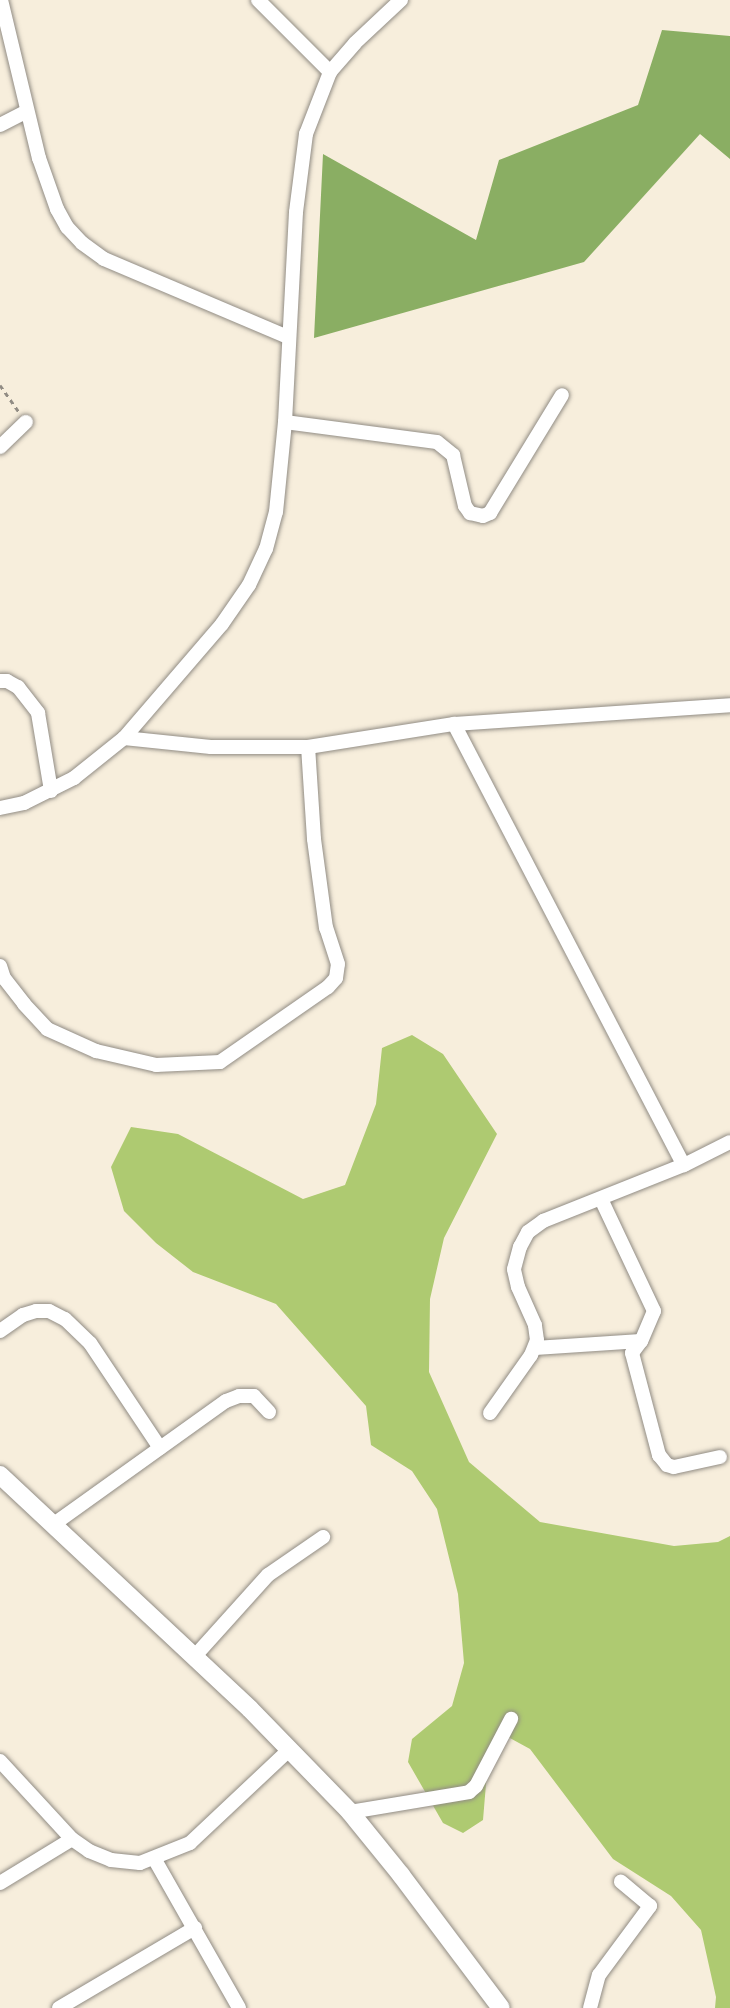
<!DOCTYPE html>
<style>
body{margin:0}
#map{position:relative;width:730px;height:2008px;overflow:hidden;background:#f7eedc;font-family:Sriracha,sans-serif}
div>[style]{position:absolute}
.green>*{inset:0;background:#aeca71}
.forest>*{inset:0;background:#8aae63}
.path>*{height:3px;margin-top:-1.5px;transform-origin:0;background:repeating-linear-gradient(90deg,#918c84 0 4.5px,transparent 0 9px)}
.roads{filter:drop-shadow(0 0 2px #918c84) drop-shadow(0 0 2px #918c84)}
.street>*{height:14px;margin:-7px;padding:0 7px;transform-origin:7px;border-radius:7px;background:#fff}
.secondary>*{height:18px;margin:-9px;padding:0 9px;transform-origin:9px;border-radius:9px;background:#fff}
span{translate:-50% -50%;white-space:nowrap;text-align:center;line-height:1.15;-webkit-text-stroke:6px #fff;paint-order:stroke}
</style>
<div id="map">
<div class="green">
<i style="clip-path:polygon(412px 1035px,443px 1054px,497px 1134px,444px 1238px,430px 1299px,429px 1372px,469px 1462px,540px 1522px,674px 1546px,718px 1542px,730px 1536px,730px 2008px,715px 2008px,716px 1997px,701px 1930px,671px 1896px,613px 1859px,530px 1749px,508px 1737px,489px 1748px,483px 1820px,463px 1833px,443px 1823px,408px 1762px,412px 1739px,452px 1706px,464px 1663px,458px 1594px,437px 1509px,412px 1471px,371px 1445px,366px 1406px,276px 1304px,193px 1272px,156px 1243px,124px 1211px,111px 1167px,131px 1127px,178px 1134px,303px 1199px,345px 1185px,376px 1104px,382px 1048px)"></i>
</div>
<div class="forest">
<i style="clip-path:polygon(662px 30px,730px 36px,730px 159px,700px 134px,584px 262px,314px 338px,323px 154px,476px 240px,499px 160px,638px 105px)"></i>
</div>
<div class="path">
<i style="left:0;top:385px;width:32px;rotate:55deg"></i>
</div>
<div class="roads">
<div class="street">
<i style="left:1px;top:0;width:163px;rotate:76.5deg"></i>
<i style="left:39px;top:158px;width:54px;rotate:70.6deg"></i>
<i style="left:57px;top:209px;width:21px;rotate:61deg"></i>
<i style="left:67px;top:227px;width:22px;rotate:47deg"></i>
<i style="left:82px;top:243px;width:27px;rotate:36deg"></i>
<i style="left:104px;top:259px;width:200px;rotate:23deg"></i>
<i style="left:258px;top:0;width:102px;rotate:45deg"></i>
<i style="left:0;top:125px;width:29px;rotate:-27deg"></i>
<i style="left:285px;top:422px;width:153px;rotate:7.5deg"></i>
<i style="left:437px;top:442px;width:21px;rotate:39deg"></i>
<i style="left:453px;top:455px;width:52px;rotate:76.8deg"></i>
<i style="left:465px;top:506px;width:9px;rotate:54deg"></i>
<i style="left:470px;top:513px;width:13px;rotate:13deg"></i>
<i style="left:483px;top:516px;width:8px;rotate:-23deg"></i>
<i style="left:490px;top:513px;width:138px;rotate:-58.6deg"></i>
<i style="left:0;top:447px;width:36px;rotate:-44deg"></i>
<i style="left:0;top:681px;width:7px"></i>
<i style="left:7px;top:681px;width:13px;rotate:29deg"></i>
<i style="left:18px;top:687px;width:33px;rotate:52deg"></i>
<i style="left:38px;top:713px;width:79px;rotate:80.5deg"></i>
<i style="left:454px;top:724px;width:497px;rotate:62.5deg"></i>
<i style="left:124px;top:738px;width:87px;rotate:5.9deg"></i>
<i style="left:211px;top:747px;width:97px"></i>
<i style="left:308px;top:747px;width:148px;rotate:-9deg"></i>
<i style="left:454px;top:724px;width:277px;rotate:-3.9deg"></i>
<i style="left:0;top:808px;width:25px;rotate:-12deg"></i>
<i style="left:24px;top:803px;width:56px;rotate:-26.6deg"></i>
<i style="left:74px;top:778px;width:64px;rotate:-38.7deg"></i>
<i style="left:124px;top:738px;width:150px;rotate:-49.3deg"></i>
<i style="left:222px;top:624px;width:47px;rotate:-55.3deg"></i>
<i style="left:249px;top:585px;width:40px;rotate:-65deg"></i>
<i style="left:266px;top:549px;width:38px;rotate:-75deg"></i>
<i style="left:276px;top:512px;width:90px;rotate:-84.3deg"></i>
<i style="left:285px;top:422px;width:210px;rotate:-87deg"></i>
<i style="left:296px;top:212px;width:79px;rotate:-82.7deg"></i>
<i style="left:306px;top:134px;width:66px;rotate:-68.8deg"></i>
<i style="left:330px;top:72px;width:38px;rotate:-49deg"></i>
<i style="left:355px;top:43px;width:63px;rotate:-43.1deg"></i>
<i style="left:0;top:966px;width:13px;rotate:72deg"></i>
<i style="left:4px;top:978px;width:33px;rotate:52deg"></i>
<i style="left:24px;top:1004px;width:34px;rotate:47deg"></i>
<i style="left:47px;top:1029px;width:54px;rotate:24.2deg"></i>
<i style="left:96px;top:1051px;width:62px;rotate:13.1deg"></i>
<i style="left:156px;top:1065px;width:64px;rotate:-2.7deg"></i>
<i style="left:220px;top:1062px;width:131px;rotate:-34.8deg"></i>
<i style="left:328px;top:987px;width:12px;rotate:-48deg"></i>
<i style="left:336px;top:978px;width:14px;rotate:-82deg"></i>
<i style="left:338px;top:964px;width:38px;rotate:-108deg"></i>
<i style="left:326px;top:928px;width:90px;rotate:-97.7deg"></i>
<i style="left:314px;top:839px;width:92px;rotate:-93.7deg"></i>
<i style="left:601px;top:1199px;width:124px;rotate:64.7deg"></i>
<i style="left:654px;top:1311px;width:33px;rotate:113deg"></i>
<i style="left:641px;top:1341px;width:15px;rotate:127deg"></i>
<i style="left:632px;top:1353px;width:106px;rotate:75.2deg"></i>
<i style="left:659px;top:1455px;width:13px;rotate:51deg"></i>
<i style="left:667px;top:1465px;width:7px;rotate:16deg"></i>
<i style="left:674px;top:1467px;width:47px;rotate:-12.3deg"></i>
<i style="left:0;top:1331px;width:28px;rotate:-35deg"></i>
<i style="left:23px;top:1315px;width:14px;rotate:-17deg"></i>
<i style="left:36px;top:1311px;width:13px"></i>
<i style="left:49px;top:1311px;width:18px;rotate:27deg"></i>
<i style="left:65px;top:1319px;width:35px;rotate:44deg"></i>
<i style="left:90px;top:1343px;width:126px;rotate:56.3deg"></i>
<i style="left:535px;top:1348px;width:106px;rotate:-3.8deg"></i>
<i style="left:490px;top:1413px;width:71px;rotate:-54.7deg"></i>
<i style="left:531px;top:1355px;width:16px;rotate:-68deg"></i>
<i style="left:537px;top:1340px;width:15px;rotate:-98deg"></i>
<i style="left:535px;top:1325px;width:42px;rotate:-114.1deg"></i>
<i style="left:518px;top:1287px;width:18px;rotate:-103deg"></i>
<i style="left:514px;top:1269px;width:23px;rotate:-75deg"></i>
<i style="left:520px;top:1247px;width:17px;rotate:-62deg"></i>
<i style="left:528px;top:1232px;width:19px;rotate:-36deg"></i>
<i style="left:543px;top:1221px;width:152px;rotate:-21.7deg"></i>
<i style="left:684px;top:1165px;width:51px;rotate:-26.6deg"></i>
<i style="left:54px;top:1524px;width:211px;rotate:-35.6deg"></i>
<i style="left:226px;top:1401px;width:14px;rotate:-21deg"></i>
<i style="left:239px;top:1396px;width:15px"></i>
<i style="left:254px;top:1396px;width:22px;rotate:47deg"></i>
<i style="left:195px;top:1656px;width:109px;rotate:-48deg"></i>
<i style="left:268px;top:1575px;width:67px;rotate:-34.6deg"></i>
<i style="left:0;top:1761px;width:106px;rotate:47.3deg"></i>
<i style="left:72px;top:1839px;width:21px;rotate:35deg"></i>
<i style="left:89px;top:1851px;width:24px;rotate:22deg"></i>
<i style="left:111px;top:1860px;width:29px;rotate:6deg"></i>
<i style="left:140px;top:1863px;width:54px;rotate:-21.8deg"></i>
<i style="left:190px;top:1843px;width:137px;rotate:-43.2deg"></i>
<i style="left:350px;top:1812px;width:121px;rotate:-9.5deg"></i>
<i style="left:469px;top:1792px;width:9px;rotate:-41deg"></i>
<i style="left:476px;top:1786px;width:76px;rotate:-62.4deg"></i>
<i style="left:155px;top:1860px;width:170px;rotate:60.4deg"></i>
<i style="left:0;top:1883px;width:84px;rotate:-31.4deg"></i>
<i style="left:59px;top:2008px;width:158px;rotate:-30.5deg"></i>
<i style="left:590px;top:2008px;width:34px;rotate:-75deg"></i>
<i style="left:599px;top:1975px;width:86px;rotate:-53.5deg"></i>
<i style="left:650px;top:1906px;width:38px;rotate:-140deg"></i>
</div>
<div class="secondary">
<i style="left:0;top:1475px;width:342px;rotate:43.1deg"></i>
<i style="left:250px;top:1709px;width:144px;rotate:45.8deg"></i>
<i style="left:350px;top:1812px;width:81px;rotate:51deg"></i>
<i style="left:401px;top:1875px;width:166px;rotate:53.1deg"></i>
</div>
</div>
</div>
